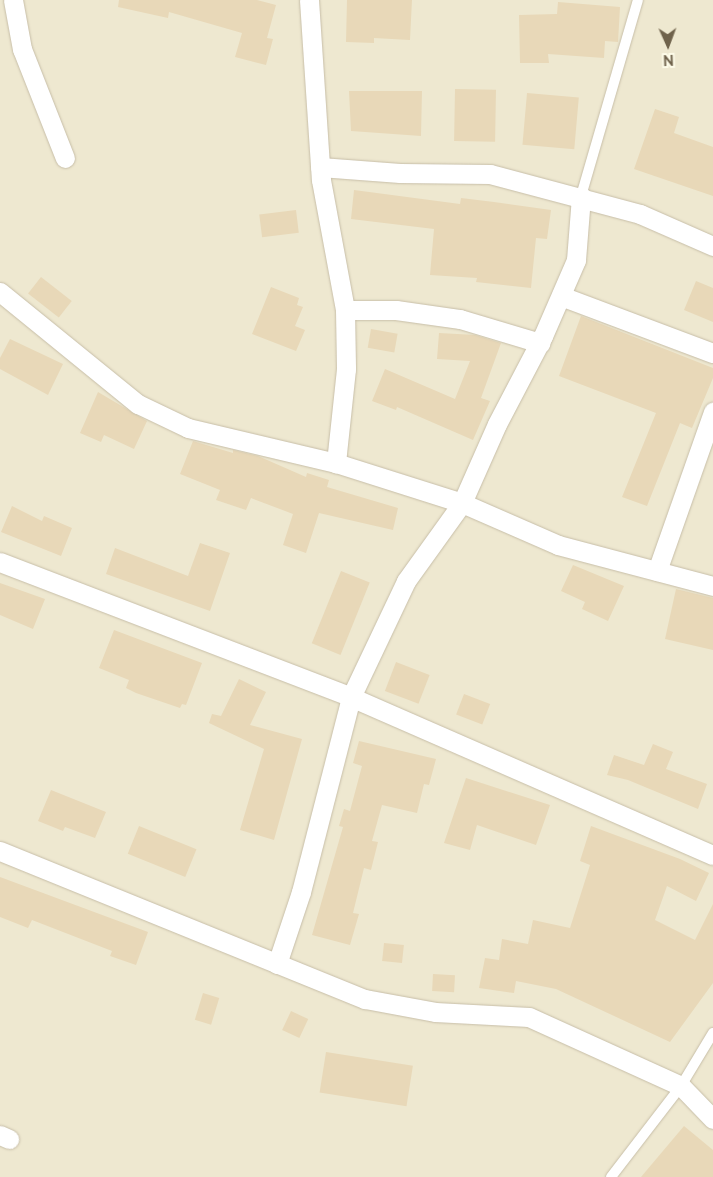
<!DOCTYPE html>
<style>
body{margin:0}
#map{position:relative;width:713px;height:1177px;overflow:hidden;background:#faf7e3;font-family:Raleway,sans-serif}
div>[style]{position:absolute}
.residential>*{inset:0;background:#eee8d0;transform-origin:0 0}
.building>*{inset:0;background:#e8d8b8;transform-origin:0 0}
.roads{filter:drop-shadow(0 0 1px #c7bea8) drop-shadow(0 0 1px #c7bea8)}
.service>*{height:10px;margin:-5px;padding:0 5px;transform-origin:5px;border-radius:5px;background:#fff}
.minor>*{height:19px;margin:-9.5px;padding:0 9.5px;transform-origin:9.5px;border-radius:9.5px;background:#fff}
span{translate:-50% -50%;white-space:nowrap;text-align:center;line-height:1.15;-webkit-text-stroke:5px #fdfbe8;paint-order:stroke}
.north{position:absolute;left:643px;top:20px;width:50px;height:50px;-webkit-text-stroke:4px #fdfbe8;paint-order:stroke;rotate:178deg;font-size:14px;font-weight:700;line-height:20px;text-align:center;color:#6f624b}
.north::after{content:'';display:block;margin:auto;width:18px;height:22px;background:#6f624b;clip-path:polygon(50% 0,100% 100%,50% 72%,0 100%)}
</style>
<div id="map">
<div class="residential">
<i style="left:0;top:0;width:713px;height:1177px"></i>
</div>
<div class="building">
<i style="clip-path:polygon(119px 0,257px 0,276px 5px,267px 38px,273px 39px,266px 65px,235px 57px,242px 33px,169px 12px,168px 18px,118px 7px)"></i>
<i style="clip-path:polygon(347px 0,412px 0,410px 40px,374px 38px,374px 43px,346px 42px)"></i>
<i style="clip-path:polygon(558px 2px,620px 7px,618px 42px,605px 41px,604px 58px,548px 54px,549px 63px,520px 63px,519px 15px,557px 14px)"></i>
<i style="left:455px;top:89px;width:41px;height:52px;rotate:1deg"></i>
<i style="clip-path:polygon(349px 91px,422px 91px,421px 136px,351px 131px)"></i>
<i style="left:527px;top:93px;width:52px;height:52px;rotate:5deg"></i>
<i style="clip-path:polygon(655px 109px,679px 117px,674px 133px,713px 147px,713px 196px,634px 169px)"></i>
<i style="clip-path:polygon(354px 190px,460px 204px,461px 198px,494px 202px,551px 210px,547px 239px,536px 238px,531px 288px,476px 282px,477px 278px,430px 275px,434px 229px,351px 219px)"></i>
<i style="left:296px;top:210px;width:23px;height:37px;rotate:83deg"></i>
<i style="left:41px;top:277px;width:39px;height:21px;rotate:38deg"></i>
<i style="clip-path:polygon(696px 281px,713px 288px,713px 322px,684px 310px)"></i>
<i style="clip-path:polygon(271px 287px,299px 298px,297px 305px,303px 307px,295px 326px,305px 330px,296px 351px,252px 334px)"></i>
<i style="clip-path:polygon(581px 316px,713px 368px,713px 378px,692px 428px,680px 423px,647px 506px,622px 497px,656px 413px,559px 376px)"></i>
<i style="left:371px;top:329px;width:27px;height:19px;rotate:10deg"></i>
<i style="clip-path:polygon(439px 333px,475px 335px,501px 343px,481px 398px,490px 401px,473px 440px,397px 407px,396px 410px,372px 401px,385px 369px,455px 399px,470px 361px,437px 359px)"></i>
<i style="clip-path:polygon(10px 339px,63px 364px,48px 395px,0 369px,0 358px)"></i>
<i style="clip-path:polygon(98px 392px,147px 421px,134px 449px,104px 435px,101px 442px,80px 433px)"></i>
<i style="clip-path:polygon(193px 441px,233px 453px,233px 450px,258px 456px,306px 477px,307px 473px,329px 480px,327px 487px,398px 508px,393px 530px,319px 513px,306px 553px,283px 545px,293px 514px,251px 498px,246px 510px,216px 500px,220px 490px,180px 474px)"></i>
<i style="clip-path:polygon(12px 506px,42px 521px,44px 516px,72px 528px,61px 556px,1px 532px)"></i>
<i style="clip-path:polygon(200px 543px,230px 553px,210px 611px,106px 574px,115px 548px,188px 576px)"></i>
<i style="clip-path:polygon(573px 565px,624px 586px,608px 621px,582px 609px,585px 602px,561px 591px)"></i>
<i style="left:341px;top:571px;width:31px;height:78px;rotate:22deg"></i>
<i style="clip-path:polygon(0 583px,45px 599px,33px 629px,0 615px)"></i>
<i style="clip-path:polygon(676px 589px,713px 598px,713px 650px,665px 639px)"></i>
<i style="clip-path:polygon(114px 630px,202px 663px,186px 705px,182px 704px,180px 708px,136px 693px,126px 688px,129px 680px,99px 668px)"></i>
<i style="left:396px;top:662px;width:36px;height:31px;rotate:21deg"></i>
<i style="clip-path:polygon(239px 679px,266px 692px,250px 725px,302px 739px,274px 840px,240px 830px,264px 749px,209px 723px,212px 714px,221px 716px)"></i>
<i style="left:464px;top:694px;width:28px;height:22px;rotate:21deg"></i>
<i style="clip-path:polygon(359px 741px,436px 759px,429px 785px,424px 784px,417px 813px,382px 805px,372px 841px,378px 842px,371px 870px,364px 868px,353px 913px,359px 914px,350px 945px,312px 935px,343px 827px,339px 826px,344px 809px,350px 811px,362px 766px,353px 763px)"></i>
<i style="clip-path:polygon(653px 744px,673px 752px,666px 769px,707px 784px,698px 809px,628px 780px,607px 775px,614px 755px,644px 765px)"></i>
<i style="clip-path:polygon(466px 778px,550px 805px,536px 845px,477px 825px,470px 850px,444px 843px)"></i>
<i style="clip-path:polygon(51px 790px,106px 812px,95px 838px,65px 827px,63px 831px,38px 821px)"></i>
<i style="left:139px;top:826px;width:62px;height:30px;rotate:22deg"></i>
<i style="clip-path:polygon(591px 826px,680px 859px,709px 873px,696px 901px,667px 886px,655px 920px,695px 940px,713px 904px,713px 983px,670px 1042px,556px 989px,516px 981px,514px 993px,479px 988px,485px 958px,499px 960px,502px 939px,528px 944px,533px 920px,570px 928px,590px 865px,580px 861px)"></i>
<i style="clip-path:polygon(0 877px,148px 932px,136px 965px,110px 956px,112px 951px,32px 920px,28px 928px,0 917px)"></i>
<i style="left:384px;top:943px;width:20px;height:18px;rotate:6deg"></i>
<i style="left:433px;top:974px;width:22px;height:17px;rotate:3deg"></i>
<i style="left:203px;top:993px;width:17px;height:28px;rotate:17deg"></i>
<i style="left:291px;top:1011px;width:19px;height:21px;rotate:25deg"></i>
<i style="left:326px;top:1052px;width:88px;height:41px;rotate:9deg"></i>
<i style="clip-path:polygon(684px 1126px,713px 1150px,713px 1177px,641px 1177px)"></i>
</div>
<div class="roads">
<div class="service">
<i style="left:581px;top:196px;width:204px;rotate:-73.8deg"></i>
<i style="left:611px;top:1177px;width:115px;rotate:-52.4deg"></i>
<i style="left:681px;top:1086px;width:62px;rotate:-58.9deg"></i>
</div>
<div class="minor">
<i style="left:13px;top:0;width:50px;rotate:79.6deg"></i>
<i style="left:22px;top:49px;width:117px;rotate:68.5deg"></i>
<i style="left:309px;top:0;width:180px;rotate:86.2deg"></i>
<i style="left:321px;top:180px;width:132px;rotate:79.5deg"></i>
<i style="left:345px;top:310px;width:59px;rotate:89deg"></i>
<i style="left:346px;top:369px;width:95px;rotate:96.1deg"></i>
<i style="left:320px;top:167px;width:80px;rotate:4.3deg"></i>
<i style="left:400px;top:173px;width:90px;rotate:0.6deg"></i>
<i style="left:490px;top:174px;width:155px;rotate:14.9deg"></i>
<i style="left:640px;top:214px;width:80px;rotate:23.7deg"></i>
<i style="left:0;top:292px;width:178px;rotate:39.1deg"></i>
<i style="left:138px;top:404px;width:55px;rotate:25.6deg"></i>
<i style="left:188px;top:428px;width:152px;rotate:13.3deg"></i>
<i style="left:336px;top:463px;width:132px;rotate:17.6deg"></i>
<i style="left:462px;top:503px;width:105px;rotate:23.6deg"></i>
<i style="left:558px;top:545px;width:160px;rotate:14.8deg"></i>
<i style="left:561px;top:296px;width:162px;rotate:20.6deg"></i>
<i style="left:345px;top:310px;width:51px"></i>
<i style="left:396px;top:310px;width:65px;rotate:8deg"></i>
<i style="left:460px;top:319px;width:84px;rotate:16.7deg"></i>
<i style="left:0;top:562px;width:376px;rotate:21deg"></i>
<i style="left:351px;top:697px;width:395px;rotate:23.6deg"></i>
<i style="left:657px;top:571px;width:169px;rotate:-70.6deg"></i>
<i style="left:0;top:851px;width:394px;rotate:22.1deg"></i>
<i style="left:365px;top:999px;width:71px;rotate:10.5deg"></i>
<i style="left:435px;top:1012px;width:94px;rotate:3deg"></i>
<i style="left:529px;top:1017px;width:167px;rotate:24.4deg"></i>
<i style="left:681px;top:1086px;width:46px;rotate:45.9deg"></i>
<i style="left:277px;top:964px;width:76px;rotate:-71.6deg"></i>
<i style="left:301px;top:892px;width:201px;rotate:-75.6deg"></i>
<i style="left:351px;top:697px;width:128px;rotate:-64.6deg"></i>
<i style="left:406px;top:581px;width:96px;rotate:-54.3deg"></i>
<i style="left:462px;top:503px;width:86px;rotate:-66.1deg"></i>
<i style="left:497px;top:424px;width:99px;rotate:-62.4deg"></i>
<i style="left:543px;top:336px;width:83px;rotate:-66.5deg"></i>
<i style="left:576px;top:260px;width:64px;rotate:-85.5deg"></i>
<i style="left:0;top:1135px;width:10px;rotate:24deg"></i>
</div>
</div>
<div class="north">N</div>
</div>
